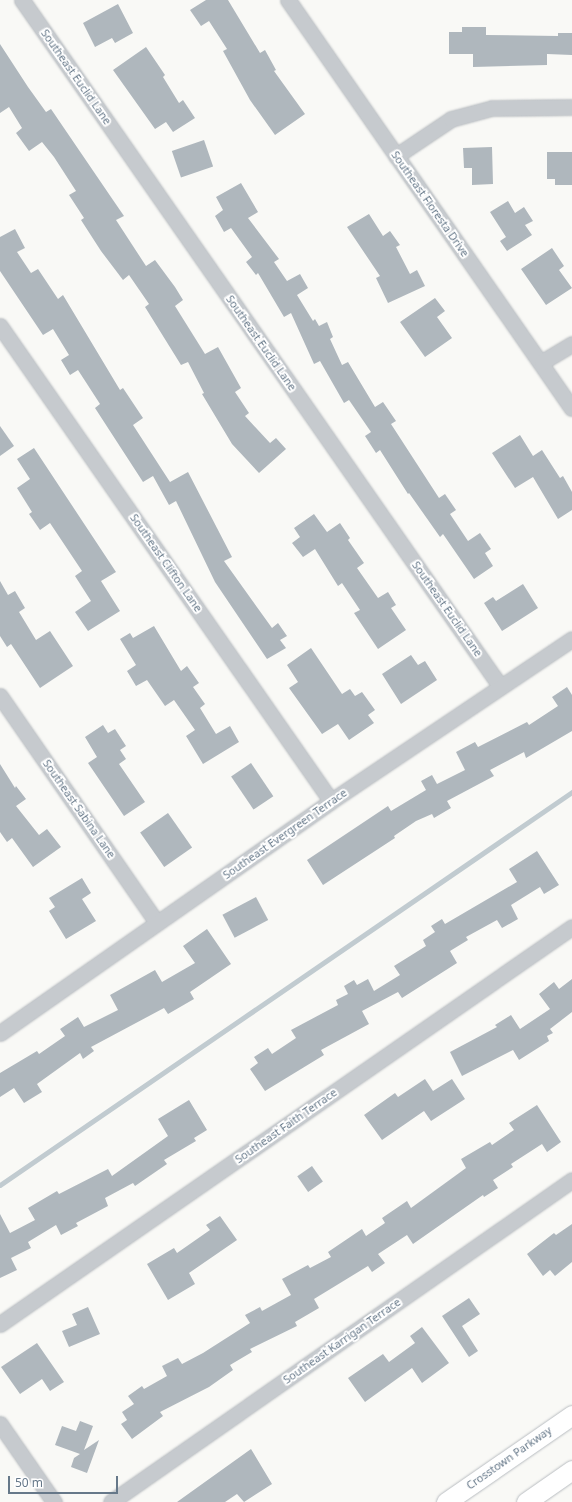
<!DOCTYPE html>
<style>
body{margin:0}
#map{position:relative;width:572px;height:1502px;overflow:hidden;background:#f9f9f6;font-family:"Noto Sans",sans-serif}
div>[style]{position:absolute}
.stream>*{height:4.5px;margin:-2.25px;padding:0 2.25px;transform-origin:2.25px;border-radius:2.25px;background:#c1cbd0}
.building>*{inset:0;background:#afb7bd;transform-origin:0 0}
.roads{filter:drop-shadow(0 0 1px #b9bdc1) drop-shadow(0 0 1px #b9bdc1)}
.minor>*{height:15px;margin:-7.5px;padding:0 7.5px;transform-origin:7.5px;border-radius:7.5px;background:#c6cace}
.major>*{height:19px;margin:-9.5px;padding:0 9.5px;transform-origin:9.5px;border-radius:9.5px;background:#fff}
span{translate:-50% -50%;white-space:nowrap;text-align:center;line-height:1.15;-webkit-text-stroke:4px #fff;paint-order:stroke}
.street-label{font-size:11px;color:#667889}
.scale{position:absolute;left:8px;top:1476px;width:110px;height:18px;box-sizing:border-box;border:2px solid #667889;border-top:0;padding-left:5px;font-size:12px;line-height:14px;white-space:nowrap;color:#667889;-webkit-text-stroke:3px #fff;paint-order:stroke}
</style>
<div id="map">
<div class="stream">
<i style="left:0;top:1185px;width:694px;rotate:-34.49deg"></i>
</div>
<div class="building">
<i style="clip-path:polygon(206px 0,228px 0,260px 53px,265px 50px,276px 70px,274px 71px,305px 114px,275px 135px,250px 100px,223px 51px,227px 49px,209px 21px,201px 26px,190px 10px)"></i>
<i style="clip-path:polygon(118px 4px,133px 33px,115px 43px,112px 38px,95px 47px,83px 23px)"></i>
<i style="clip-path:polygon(462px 27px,486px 27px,486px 35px,558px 36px,558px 33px,572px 33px,572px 55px,547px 54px,547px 65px,473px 67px,473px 54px,449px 54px,449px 32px,462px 32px)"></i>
<i style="clip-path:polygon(0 44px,28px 87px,46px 112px,51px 109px,113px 200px,124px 216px,116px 220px,146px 266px,155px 260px,175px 287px,183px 300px,175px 306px,205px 354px,218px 347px,241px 388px,235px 392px,249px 413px,245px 416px,270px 443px,276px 438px,286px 449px,259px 473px,232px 444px,202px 394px,204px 393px,188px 362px,181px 365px,145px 307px,149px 304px,129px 275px,123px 280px,101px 251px,81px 220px,84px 218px,69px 195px,76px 191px,54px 157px,42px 142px,29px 151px,16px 133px,22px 128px,9px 107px,0 113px)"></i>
<i style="clip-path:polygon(146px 47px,165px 75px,163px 77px,179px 103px,183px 100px,195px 118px,173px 132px,166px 122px,155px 129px,113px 70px)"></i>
<i style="left:204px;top:140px;width:28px;height:34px;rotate:71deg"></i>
<i style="clip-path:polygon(492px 147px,493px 184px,472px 185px,472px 168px,464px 168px,463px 148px)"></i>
<i style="clip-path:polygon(547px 152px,572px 152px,572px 185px,555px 185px,555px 179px,547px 179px)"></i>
<i style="clip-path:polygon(241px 183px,258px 212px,248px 218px,279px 259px,274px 262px,287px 281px,300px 274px,308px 288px,297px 295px,313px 321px,315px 319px,319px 326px,327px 322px,333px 337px,330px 339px,342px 365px,348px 362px,375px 407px,383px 402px,396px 421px,391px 424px,439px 498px,445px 494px,456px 510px,450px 514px,468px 541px,480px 533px,491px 549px,485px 553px,493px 566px,474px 579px,443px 534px,440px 537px,409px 493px,408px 494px,380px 450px,376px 453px,365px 436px,371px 432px,349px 400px,344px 403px,320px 361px,314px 364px,291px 313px,284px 317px,258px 273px,256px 275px,246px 262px,252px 257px,231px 228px,224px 232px,215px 216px,223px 210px,216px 197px)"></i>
<i style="clip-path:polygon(508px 201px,515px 213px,524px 207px,533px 221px,525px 225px,532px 235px,507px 251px,500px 241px,506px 237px,490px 212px)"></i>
<i style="clip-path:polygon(369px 214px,383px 236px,390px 231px,400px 245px,396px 247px,410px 274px,417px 270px,425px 286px,388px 303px,376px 278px,380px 276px,347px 227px)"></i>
<i style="clip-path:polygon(15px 229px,25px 248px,17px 252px,31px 273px,38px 269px,58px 299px,63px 295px,120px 390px,123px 388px,143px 418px,133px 425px,170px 482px,188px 472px,232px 557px,224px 561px,272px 628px,278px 623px,287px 636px,280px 640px,286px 648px,267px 659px,215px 582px,176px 501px,169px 505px,153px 476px,143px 482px,95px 408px,100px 404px,78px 370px,70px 375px,61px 360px,69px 355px,53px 329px,43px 335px,0 271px,0 237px)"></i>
<i style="clip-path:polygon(552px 248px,564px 266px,559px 270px,572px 288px,546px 305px,521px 269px)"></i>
<i style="clip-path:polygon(435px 298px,445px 311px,437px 317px,452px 338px,425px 357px,400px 322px)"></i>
<i style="clip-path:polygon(0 426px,14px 446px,0 456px)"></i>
<i style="clip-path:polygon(520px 435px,533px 456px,542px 450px,560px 478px,563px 476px,572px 492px,572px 510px,558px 519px,533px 477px,515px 488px,492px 453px)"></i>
<i style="clip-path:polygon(34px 448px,116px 572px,101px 581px,120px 611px,88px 631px,75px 612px,91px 601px,75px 576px,82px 571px,50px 523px,40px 530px,29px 514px,32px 512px,17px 488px,30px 479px,17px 459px)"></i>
<i style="clip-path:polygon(314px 514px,327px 532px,340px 523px,350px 538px,348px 540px,364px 563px,357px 568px,378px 598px,388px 592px,396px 605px,391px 608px,406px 630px,378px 649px,354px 613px,360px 610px,342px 583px,338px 586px,315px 549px,303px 557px,292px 543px,300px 537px,294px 528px)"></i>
<i style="clip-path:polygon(0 581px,8px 595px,15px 591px,25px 608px,19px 612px,36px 640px,50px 631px,73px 666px,40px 688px,11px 644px,7px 647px,0 636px)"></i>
<i style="clip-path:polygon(523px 584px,538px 608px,502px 631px,484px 603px,493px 597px,496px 601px)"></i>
<i style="clip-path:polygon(154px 626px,181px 671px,187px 666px,199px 683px,193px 687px,205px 704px,200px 708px,216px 734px,230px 726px,239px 742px,203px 764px,186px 736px,195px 730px,174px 700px,165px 706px,147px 680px,136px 686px,127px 671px,136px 665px,120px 639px,130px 633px,133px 638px)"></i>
<i style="clip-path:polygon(311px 648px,342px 694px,350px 689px,355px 696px,362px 692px,375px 710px,368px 715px,374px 723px,349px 740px,338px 724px,322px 734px,289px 688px,298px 682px,287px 665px)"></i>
<i style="clip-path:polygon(411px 655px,418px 665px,425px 661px,437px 680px,401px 704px,382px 674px)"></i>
<i style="clip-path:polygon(567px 687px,572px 695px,572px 731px,526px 758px,524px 752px,490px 770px,494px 776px,447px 801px,451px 808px,434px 818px,432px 814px,416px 821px,394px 836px,395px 838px,323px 885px,307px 860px,388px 806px,391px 811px,426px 790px,421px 781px,432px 775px,437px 784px,465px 770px,456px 752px,475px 742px,478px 747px,527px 722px,529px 725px,558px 706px,552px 697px)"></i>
<i style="clip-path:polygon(103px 725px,108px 733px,115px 729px,126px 746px,120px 750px,126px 759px,119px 764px,145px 802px,124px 816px,88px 763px,97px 757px,85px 737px)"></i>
<i style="left:251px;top:763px;width:40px;height:24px;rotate:56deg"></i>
<i style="clip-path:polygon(0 764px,15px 788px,16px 786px,26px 799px,16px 806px,39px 835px,47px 829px,61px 847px,33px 867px,12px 838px,7px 842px,0 832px)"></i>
<i style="left:168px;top:813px;width:42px;height:34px;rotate:55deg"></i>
<i style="clip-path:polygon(537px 851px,559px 885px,544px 894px,540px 887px,511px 905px,518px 919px,502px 928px,497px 920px,466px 937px,468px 940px,450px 951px,457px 963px,402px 998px,398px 992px,362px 1011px,369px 1024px,321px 1050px,324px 1055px,265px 1091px,250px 1069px,258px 1063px,254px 1057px,268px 1048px,272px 1054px,296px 1038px,291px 1030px,338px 1005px,336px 1000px,348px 994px,344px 986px,354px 980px,357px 985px,368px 979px,374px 991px,400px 975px,394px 966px,426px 946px,423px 940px,435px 932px,431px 926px,442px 919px,445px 924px,517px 882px,509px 869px)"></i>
<i style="clip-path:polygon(82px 878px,91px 893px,82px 899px,96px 921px,66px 939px,49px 911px,55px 907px,49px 898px)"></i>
<i style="left:256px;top:897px;width:26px;height:38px;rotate:62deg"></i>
<i style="clip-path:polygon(207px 929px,231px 964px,190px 992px,194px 999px,168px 1014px,164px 1008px,91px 1047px,94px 1051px,83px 1059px,80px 1053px,37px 1084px,42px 1092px,24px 1103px,14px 1088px,0 1097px,0 1073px,37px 1051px,39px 1054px,65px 1036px,60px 1029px,78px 1017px,84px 1027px,118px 1010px,110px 995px,155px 970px,162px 982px,195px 963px,183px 946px)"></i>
<i style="clip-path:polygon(572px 979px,572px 1012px,550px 1029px,553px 1033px,547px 1036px,549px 1041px,519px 1060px,513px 1050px,462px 1076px,450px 1052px,497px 1027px,495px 1025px,511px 1015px,520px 1029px,550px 1009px,539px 994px,554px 982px,559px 989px)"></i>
<i style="clip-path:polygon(425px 1079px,433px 1091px,452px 1079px,465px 1099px,431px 1121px,424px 1111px,382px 1140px,364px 1115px,395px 1093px,398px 1097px)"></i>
<i style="clip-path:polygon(189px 1100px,207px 1130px,194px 1138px,196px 1141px,164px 1160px,167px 1164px,135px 1186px,133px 1183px,105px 1198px,108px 1206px,76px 1223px,78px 1226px,61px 1235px,56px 1225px,28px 1242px,31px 1248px,11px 1258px,17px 1270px,0 1278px,0 1214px,10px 1233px,35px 1220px,28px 1208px,57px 1191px,59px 1194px,108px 1169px,112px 1176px,168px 1136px,158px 1119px)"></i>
<i style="clip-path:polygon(537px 1105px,561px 1142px,547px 1152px,542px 1144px,511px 1164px,513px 1167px,493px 1180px,498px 1188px,484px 1197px,483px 1195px,413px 1244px,407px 1235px,378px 1254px,385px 1263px,372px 1272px,368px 1266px,314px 1299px,319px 1308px,295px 1322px,297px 1326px,250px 1349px,252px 1352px,230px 1365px,233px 1370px,209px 1387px,160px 1412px,163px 1416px,132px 1439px,121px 1424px,127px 1420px,122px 1412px,134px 1404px,128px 1396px,142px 1386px,144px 1389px,167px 1376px,162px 1366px,178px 1358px,182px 1364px,203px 1353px,250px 1323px,245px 1315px,260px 1307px,262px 1311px,291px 1295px,282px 1279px,308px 1265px,310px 1268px,331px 1257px,328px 1252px,362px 1229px,366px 1236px,385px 1223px,382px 1218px,407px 1201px,411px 1208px,466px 1168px,461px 1159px,490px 1142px,492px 1145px,514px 1130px,509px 1123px)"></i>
<i style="left:312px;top:1166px;width:19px;height:18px;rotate:55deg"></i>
<i style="clip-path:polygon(220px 1216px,237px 1240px,189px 1273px,195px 1284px,168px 1300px,147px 1264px,174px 1248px,177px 1253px,210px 1230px,206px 1225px)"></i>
<i style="clip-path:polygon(572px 1224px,572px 1262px,555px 1276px,550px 1270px,543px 1276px,527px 1254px,554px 1233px,556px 1235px)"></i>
<i style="clip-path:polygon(469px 1298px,480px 1314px,462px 1326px,478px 1351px,469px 1357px,442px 1316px)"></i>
<i style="clip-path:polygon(88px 1307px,100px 1334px,69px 1347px,62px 1331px,77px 1325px,72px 1314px)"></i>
<i style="clip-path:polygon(422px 1327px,449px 1363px,422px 1383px,412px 1368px,365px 1402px,348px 1378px,383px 1354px,389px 1362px,415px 1343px,410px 1336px)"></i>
<i style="clip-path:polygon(37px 1343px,64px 1382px,50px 1391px,42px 1379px,20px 1394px,1px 1367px)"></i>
<i style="clip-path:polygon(80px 1421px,93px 1426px,84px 1450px,99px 1440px,87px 1473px,71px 1467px,74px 1458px,80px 1454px,55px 1445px,62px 1426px,76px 1431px)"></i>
<i style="clip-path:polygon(251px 1449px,272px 1484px,244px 1502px,237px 1494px,225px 1502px,177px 1502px)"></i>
</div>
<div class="roads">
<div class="minor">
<i style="left:22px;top:0;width:836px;rotate:55.13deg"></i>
<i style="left:288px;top:0;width:497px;rotate:55.2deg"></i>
<i style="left:396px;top:156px;width:66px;rotate:-33.9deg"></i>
<i style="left:451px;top:119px;width:42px;rotate:-15deg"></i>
<i style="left:492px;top:108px;width:80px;rotate:-0.7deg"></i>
<i style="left:0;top:326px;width:579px;rotate:55.13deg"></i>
<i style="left:542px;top:362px;width:35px;rotate:-31deg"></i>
<i style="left:0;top:696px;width:276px;rotate:55.3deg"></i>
<i style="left:0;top:1033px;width:404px;rotate:-35deg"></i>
<i style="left:331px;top:801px;width:290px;rotate:-33.9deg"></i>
<i style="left:0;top:1324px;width:696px;rotate:-34.76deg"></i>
<i style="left:0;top:1424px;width:95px;rotate:55.3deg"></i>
<i style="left:111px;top:1502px;width:562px;rotate:-34.93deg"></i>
</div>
<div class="major">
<i style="left:446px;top:1502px;width:153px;rotate:-34.6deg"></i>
<i style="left:526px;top:1502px;width:56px;rotate:-34.8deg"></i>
</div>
</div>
<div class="street-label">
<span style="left:76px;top:77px;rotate:55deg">Southeast Euclid Lane</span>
<span style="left:430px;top:204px;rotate:55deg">Southeast Floresta Drive</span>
<span style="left:261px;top:343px;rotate:55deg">Southeast Euclid Lane</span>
<span style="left:166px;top:563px;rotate:55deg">Southeast Clifton Lane</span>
<span style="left:447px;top:609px;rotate:55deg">Southeast Euclid Lane</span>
<span style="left:79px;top:809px;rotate:55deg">Southeast Sabina Lane</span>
<span style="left:285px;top:834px;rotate:-35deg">Southeast Evergreen Terrace</span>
<span style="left:286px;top:1126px;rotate:-35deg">Southeast Faith Terrace</span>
<span style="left:342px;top:1341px;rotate:-35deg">Southeast Karrigan Terrace</span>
<span style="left:509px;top:1458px;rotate:-35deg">Crosstown Parkway</span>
</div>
<div class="scale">50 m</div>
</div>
